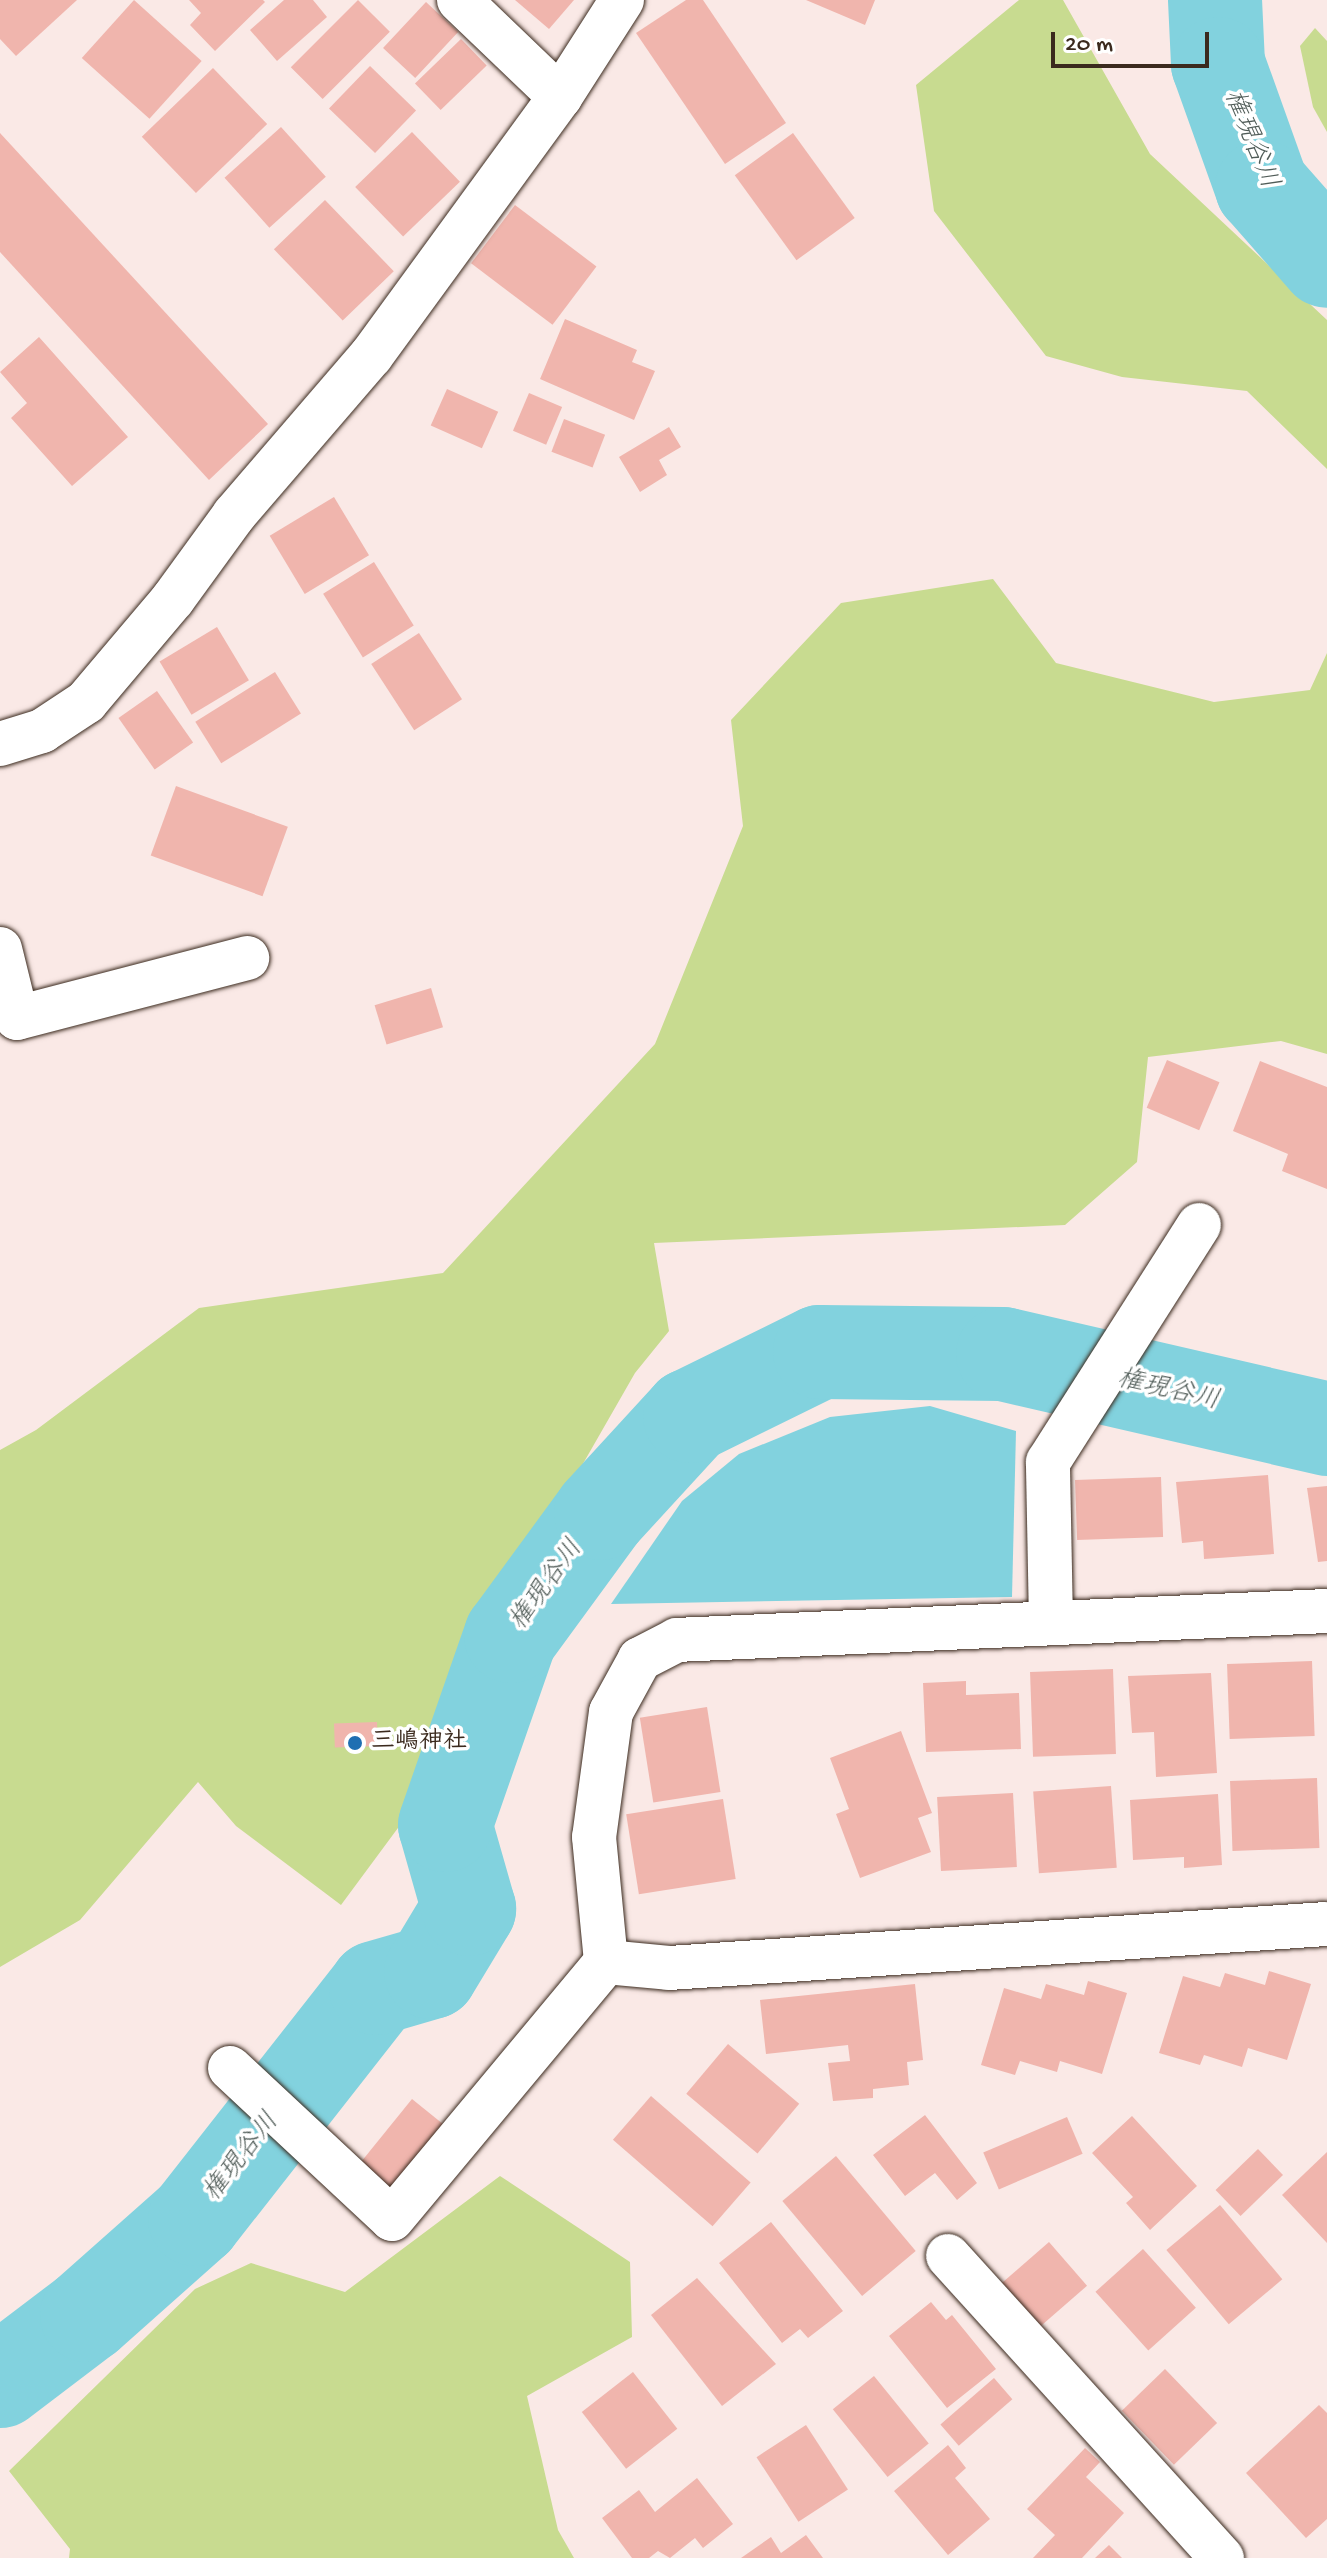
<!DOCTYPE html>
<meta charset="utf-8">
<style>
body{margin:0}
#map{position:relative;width:1327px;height:2558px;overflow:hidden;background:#fae9e6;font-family:"Gochi Hand","Klee One",sans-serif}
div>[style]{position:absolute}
.green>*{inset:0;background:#c8db90}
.water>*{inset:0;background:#82d2de}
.river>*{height:94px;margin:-47px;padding:0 47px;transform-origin:47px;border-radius:47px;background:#82d2de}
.building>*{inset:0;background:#f0b5ad;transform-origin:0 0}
.roads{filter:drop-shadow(0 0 2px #3b2a1e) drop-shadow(0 0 2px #3b2a1e)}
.minor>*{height:44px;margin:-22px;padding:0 22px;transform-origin:22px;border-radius:22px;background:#fff}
.dots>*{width:22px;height:22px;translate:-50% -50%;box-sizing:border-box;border:4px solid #fff;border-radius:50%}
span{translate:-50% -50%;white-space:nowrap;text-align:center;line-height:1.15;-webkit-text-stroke:7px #fff;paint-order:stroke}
.poi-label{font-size:24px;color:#3b2a1e;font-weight:700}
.left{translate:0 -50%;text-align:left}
.water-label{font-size:26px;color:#505c58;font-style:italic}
.scale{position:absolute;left:1051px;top:32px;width:158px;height:36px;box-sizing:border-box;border:4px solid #3b2a1e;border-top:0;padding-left:10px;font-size:24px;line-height:28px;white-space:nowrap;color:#3b2a1e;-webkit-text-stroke:6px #fff;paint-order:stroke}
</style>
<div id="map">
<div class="green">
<i style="clip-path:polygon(1019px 0,1063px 0,1150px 154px,1327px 320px,1327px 469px,1247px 391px,1122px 377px,1046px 356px,934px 211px,916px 85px)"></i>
<i style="clip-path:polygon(1315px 28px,1327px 41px,1327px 132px,1313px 107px,1300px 46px)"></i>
<i style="clip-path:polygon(993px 579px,1056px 663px,1214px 702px,1310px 690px,1327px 653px,1327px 1054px,1281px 1041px,1148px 1057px,1137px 1162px,1065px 1225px,654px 1243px,669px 1331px,635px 1373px,467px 1666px,412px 1809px,341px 1905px,236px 1826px,198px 1782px,80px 1920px,0 1967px,0 1450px,36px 1430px,199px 1308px,443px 1273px,655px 1044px,743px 826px,731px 720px,841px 603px)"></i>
<i style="clip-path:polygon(500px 2176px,630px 2262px,632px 2337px,527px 2396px,558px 2530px,574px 2558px,69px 2558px,70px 2549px,9px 2471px,195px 2289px,251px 2263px,345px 2292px)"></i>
</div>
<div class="water">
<i style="clip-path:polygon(930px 1406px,1016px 1431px,1012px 1597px,611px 1604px,682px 1501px,739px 1454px,830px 1417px)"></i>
</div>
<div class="river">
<i style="left:1215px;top:0;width:64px;rotate:87.3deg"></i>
<i style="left:1218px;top:64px;width:131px;rotate:70.3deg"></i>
<i style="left:1262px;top:187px;width:98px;rotate:48.7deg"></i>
<i style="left:0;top:2381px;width:109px;rotate:-37.2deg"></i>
<i style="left:87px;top:2315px;width:144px;rotate:-41.6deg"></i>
<i style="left:195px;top:2219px;width:293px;rotate:-51.9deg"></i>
<i style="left:376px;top:1988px;width:57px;rotate:-16.2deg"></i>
<i style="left:431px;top:1972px;width:74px;rotate:-58.9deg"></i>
<i style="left:469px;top:1909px;width:87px;rotate:-105.9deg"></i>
<i style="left:445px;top:1825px;width:200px;rotate:-70.8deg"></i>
<i style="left:511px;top:1636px;width:152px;rotate:-53.8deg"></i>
<i style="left:601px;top:1513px;width:132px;rotate:-47.5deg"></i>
<i style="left:690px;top:1416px;width:145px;rotate:-26.2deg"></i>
<i style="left:820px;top:1352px;width:183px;rotate:0.6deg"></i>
<i style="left:1003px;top:1354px;width:333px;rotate:13deg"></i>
</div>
<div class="building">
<i style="clip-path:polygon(0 0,77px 0,16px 56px,0 39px)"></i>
<i style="left:134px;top:0;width:91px;height:78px;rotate:42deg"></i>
<i style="clip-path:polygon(189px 0,263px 0,265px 2px,215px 51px,190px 25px,201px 13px)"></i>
<i style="clip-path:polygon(284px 0,313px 0,327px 17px,277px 61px,250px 30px)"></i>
<i style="left:358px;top:0;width:45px;height:95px;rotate:45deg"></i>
<i style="clip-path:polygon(515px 0,574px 0,549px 29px)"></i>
<i style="clip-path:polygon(686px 0,703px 0,786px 123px,725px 164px,636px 33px)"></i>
<i style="clip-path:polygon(806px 0,875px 0,865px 25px)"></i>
<i style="left:426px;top:2px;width:44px;height:63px;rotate:43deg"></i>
<i style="left:461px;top:39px;width:37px;height:64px;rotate:46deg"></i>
<i style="left:370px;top:66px;width:64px;height:59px;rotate:44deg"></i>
<i style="left:213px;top:68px;width:78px;height:99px;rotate:46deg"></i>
<i style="left:281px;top:127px;width:67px;height:76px;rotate:48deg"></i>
<i style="left:412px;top:132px;width:69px;height:79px;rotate:46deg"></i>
<i style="clip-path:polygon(0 133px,268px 424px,209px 480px,0 252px)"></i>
<i style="left:793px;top:133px;width:105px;height:72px;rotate:54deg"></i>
<i style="left:325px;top:200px;width:99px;height:71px;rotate:46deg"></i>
<i style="left:515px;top:205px;width:102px;height:73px;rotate:37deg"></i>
<i style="clip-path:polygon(565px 319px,637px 350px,632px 362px,655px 371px,634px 420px,540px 379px)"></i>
<i style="clip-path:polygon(39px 337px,128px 437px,72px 486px,11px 418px,27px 403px,0 372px)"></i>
<i style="left:447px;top:389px;width:56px;height:40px;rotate:24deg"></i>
<i style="left:529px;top:393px;width:36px;height:41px;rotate:23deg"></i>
<i style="left:564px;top:419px;width:44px;height:35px;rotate:21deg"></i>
<i style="clip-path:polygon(669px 427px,681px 447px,659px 460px,667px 475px,640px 492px,619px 457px)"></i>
<i style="left:334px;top:497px;width:68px;height:75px;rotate:59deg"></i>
<i style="left:374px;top:562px;width:75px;height:60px;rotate:58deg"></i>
<i style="left:217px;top:627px;width:62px;height:67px;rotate:59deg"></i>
<i style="left:419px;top:633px;width:79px;height:57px;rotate:57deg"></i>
<i style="left:275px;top:672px;width:49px;height:94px;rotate:58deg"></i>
<i style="left:157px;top:691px;width:63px;height:47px;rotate:55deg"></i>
<i style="left:176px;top:786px;width:119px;height:74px;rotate:20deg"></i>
<i style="left:431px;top:988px;width:41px;height:59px;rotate:73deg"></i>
<i style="left:1167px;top:1060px;width:57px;height:52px;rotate:23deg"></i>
<i style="clip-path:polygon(1260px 1061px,1327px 1087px,1327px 1189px,1282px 1171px,1288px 1154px,1233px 1131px)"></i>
<i style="clip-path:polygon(1268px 1475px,1274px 1554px,1204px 1559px,1203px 1541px,1182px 1543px,1176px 1482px)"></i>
<i style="left:1161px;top:1477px;width:60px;height:86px;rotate:88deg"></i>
<i style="clip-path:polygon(1327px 1486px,1327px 1561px,1318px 1562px,1307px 1488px)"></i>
<i style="left:1312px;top:1661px;width:75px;height:85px;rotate:88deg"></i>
<i style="left:1113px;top:1669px;width:85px;height:83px;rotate:88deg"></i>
<i style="clip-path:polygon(1211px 1673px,1217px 1773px,1156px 1777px,1154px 1732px,1132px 1733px,1128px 1676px)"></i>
<i style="clip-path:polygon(966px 1681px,966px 1695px,1019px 1693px,1021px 1749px,926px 1752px,923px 1683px)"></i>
<i style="left:707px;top:1707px;width:86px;height:68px;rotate:81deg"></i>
<i style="left:377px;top:1722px;width:24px;height:43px;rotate:88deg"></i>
<i style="clip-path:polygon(901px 1731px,932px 1813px,918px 1818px,931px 1852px,860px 1878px,836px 1814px,849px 1809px,830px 1758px)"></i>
<i style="left:1317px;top:1778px;width:70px;height:87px;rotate:88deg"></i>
<i style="left:1111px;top:1786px;width:82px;height:78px;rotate:86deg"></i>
<i style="left:1013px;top:1793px;width:74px;height:76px;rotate:87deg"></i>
<i style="clip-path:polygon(1218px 1794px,1222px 1865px,1184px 1868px,1184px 1857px,1133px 1860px,1130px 1800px)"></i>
<i style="left:723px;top:1799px;width:81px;height:98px;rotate:81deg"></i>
<i style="clip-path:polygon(1269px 1971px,1311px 1984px,1287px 2060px,1248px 2048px,1242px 2067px,1204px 2055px,1200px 2065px,1159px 2053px,1183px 1976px,1220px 1987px,1225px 1973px,1265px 1985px)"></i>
<i style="clip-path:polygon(1088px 1981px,1127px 1993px,1102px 2074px,1060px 2061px,1057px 2072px,1020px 2061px,1015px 2075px,981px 2065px,1004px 1988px,1041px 1999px,1046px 1984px,1084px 1995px)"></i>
<i style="clip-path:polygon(915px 1984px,923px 2060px,907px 2062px,909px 2085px,873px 2089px,873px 2098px,833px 2101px,828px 2063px,850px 2061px,848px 2045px,766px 2054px,760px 2000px)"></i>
<i style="left:728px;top:2044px;width:93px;height:65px;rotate:40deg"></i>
<i style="left:651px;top:2096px;width:132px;height:58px;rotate:41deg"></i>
<i style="left:412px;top:2099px;width:43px;height:82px;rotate:39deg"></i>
<i style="clip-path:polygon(925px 2115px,977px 2183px,957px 2200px,935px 2173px,905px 2196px,873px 2155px)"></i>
<i style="clip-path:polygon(1132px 2116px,1197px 2186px,1150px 2230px,1126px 2203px,1133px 2197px,1092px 2153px)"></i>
<i style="left:1067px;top:2117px;width:40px;height:91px;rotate:67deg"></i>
<i style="left:1258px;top:2149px;width:36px;height:59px;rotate:46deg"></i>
<i style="clip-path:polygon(1327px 2152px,1327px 2243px,1282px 2195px)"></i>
<i style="left:836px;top:2156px;width:124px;height:70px;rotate:50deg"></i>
<i style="left:1220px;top:2205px;width:97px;height:70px;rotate:50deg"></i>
<i style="clip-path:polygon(771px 2222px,843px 2311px,808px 2338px,800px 2329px,782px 2343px,719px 2263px)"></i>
<i style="left:1049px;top:2242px;width:58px;height:67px;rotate:49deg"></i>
<i style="left:1143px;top:2249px;width:79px;height:64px;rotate:48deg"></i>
<i style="clip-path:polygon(697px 2278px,776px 2364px,722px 2406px,651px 2315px)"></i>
<i style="clip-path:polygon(931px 2302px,946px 2320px,952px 2315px,996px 2369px,947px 2408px,889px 2336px)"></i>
<i style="left:1165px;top:2369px;width:75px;height:60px;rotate:46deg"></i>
<i style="left:633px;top:2372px;width:72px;height:65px;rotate:52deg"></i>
<i style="left:874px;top:2376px;width:87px;height:53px;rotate:51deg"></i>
<i style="left:994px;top:2378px;width:28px;height:71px;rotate:49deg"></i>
<i style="clip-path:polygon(1319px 2405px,1327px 2413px,1327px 2519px,1306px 2538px,1246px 2473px)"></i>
<i style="left:806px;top:2425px;width:77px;height:59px;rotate:57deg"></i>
<i style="clip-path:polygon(948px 2445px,966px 2468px,955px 2478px,990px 2519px,948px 2555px,894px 2491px)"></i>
<i style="clip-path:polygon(1085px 2448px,1100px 2462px,1086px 2477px,1124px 2513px,1082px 2558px,1033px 2558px,1055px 2535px,1027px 2509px)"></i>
<i style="clip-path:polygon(697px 2478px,733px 2524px,703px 2548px,695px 2538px,670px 2558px,658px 2551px,649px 2558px,632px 2558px,602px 2518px,639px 2490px,655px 2512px)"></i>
<i style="clip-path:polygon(806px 2535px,823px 2558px,741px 2558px,771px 2537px,781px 2553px)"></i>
<i style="clip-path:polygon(1109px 2545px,1122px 2558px,1095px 2558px)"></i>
</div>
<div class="roads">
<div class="minor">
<i style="left:459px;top:0;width:140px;rotate:43.8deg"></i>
<i style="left:560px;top:97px;width:115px;rotate:-57.4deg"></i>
<i style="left:0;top:744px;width:44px;rotate:-17.2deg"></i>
<i style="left:42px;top:731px;width:53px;rotate:-33.4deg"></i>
<i style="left:86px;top:702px;width:135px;rotate:-49.8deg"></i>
<i style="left:173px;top:599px;width:104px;rotate:-54deg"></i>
<i style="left:234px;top:515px;width:210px;rotate:-49.3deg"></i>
<i style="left:371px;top:356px;width:321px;rotate:-53.9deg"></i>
<i style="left:0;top:949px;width:71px;rotate:76.2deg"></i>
<i style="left:17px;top:1018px;width:238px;rotate:-14.6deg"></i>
<i style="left:1327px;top:1611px;width:651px;rotate:177.45deg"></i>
<i style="left:677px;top:1640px;width:42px;rotate:152.8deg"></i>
<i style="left:640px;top:1659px;width:60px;rotate:118.7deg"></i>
<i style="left:611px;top:1712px;width:126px;rotate:97.7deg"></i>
<i style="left:594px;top:1837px;width:126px;rotate:84.5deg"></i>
<i style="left:606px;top:1962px;width:63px;rotate:5.4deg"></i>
<i style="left:669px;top:1968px;width:659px;rotate:-3.83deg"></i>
<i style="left:1051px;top:1623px;width:161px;rotate:-91.1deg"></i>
<i style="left:1048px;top:1462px;width:281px;rotate:-57.5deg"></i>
<i style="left:230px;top:2068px;width:221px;rotate:43deg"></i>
<i style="left:392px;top:2219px;width:334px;rotate:-50.2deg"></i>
<i style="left:948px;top:2256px;width:408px;rotate:47.8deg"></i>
</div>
</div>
<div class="dots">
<i style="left:355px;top:1743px;background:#1f6fb2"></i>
</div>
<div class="poi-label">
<span class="left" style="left:371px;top:1743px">三嶋神社</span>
</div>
<div class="water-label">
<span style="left:1249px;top:140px;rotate:68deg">権現谷川</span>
<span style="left:1168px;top:1392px;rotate:13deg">権現谷川</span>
<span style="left:548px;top:1586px;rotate:-54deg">権現谷川</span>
<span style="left:243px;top:2158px;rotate:-52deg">権現谷川</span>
</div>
<div class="scale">20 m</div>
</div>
